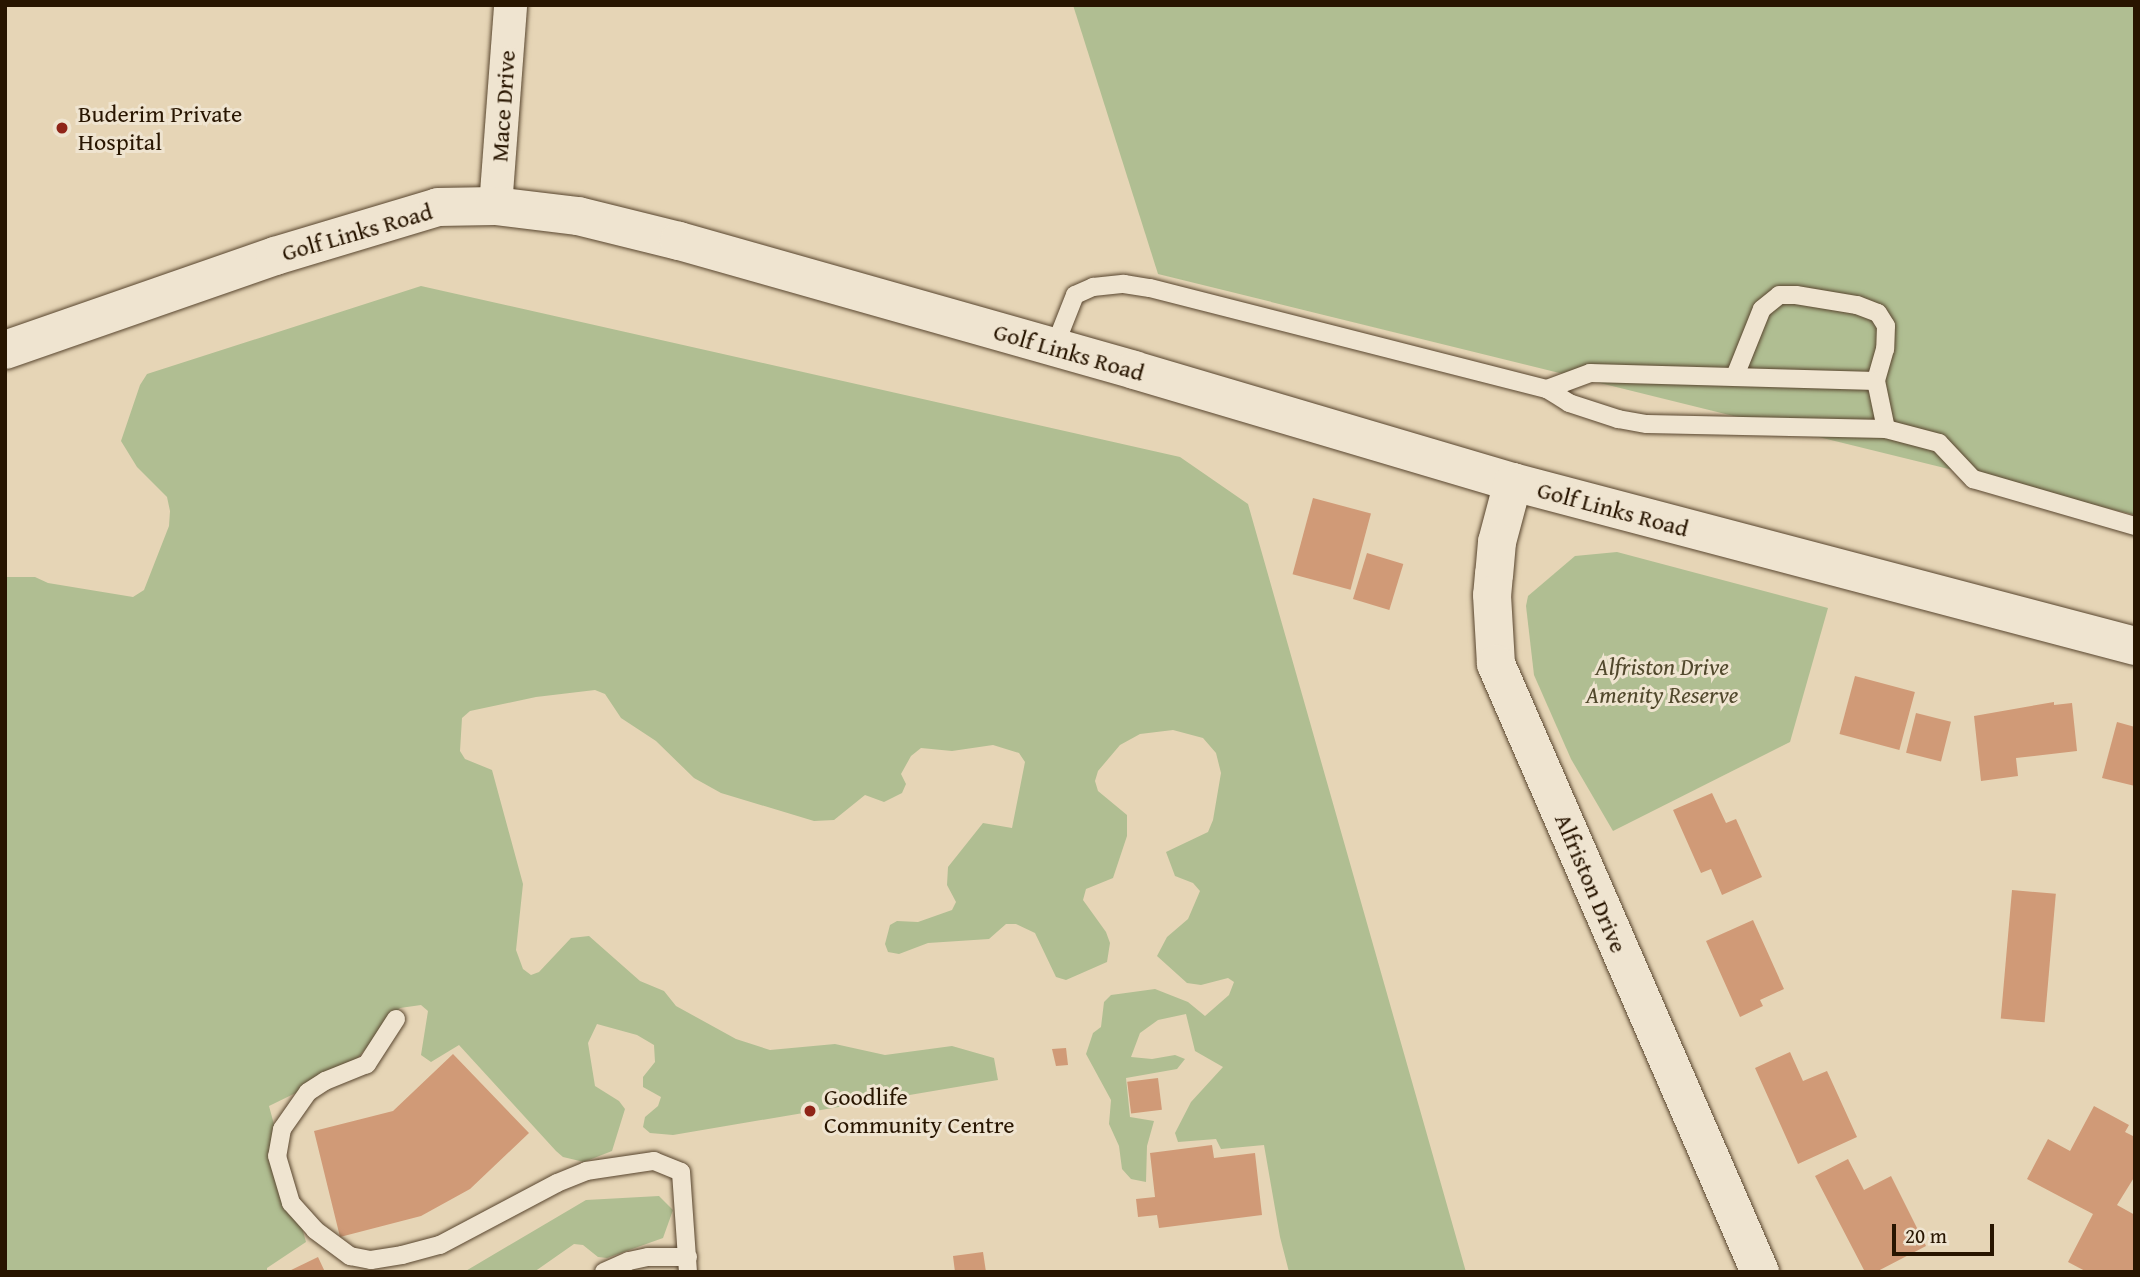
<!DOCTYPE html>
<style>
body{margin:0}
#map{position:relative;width:2140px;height:1277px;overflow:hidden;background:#e6d5b6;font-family:"Gentium Book Plus",serif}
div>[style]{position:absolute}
.green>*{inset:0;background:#b0be92}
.building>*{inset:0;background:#d09a77;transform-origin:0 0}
.roads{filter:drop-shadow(0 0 2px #58452e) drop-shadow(0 0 2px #58452e)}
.lane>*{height:18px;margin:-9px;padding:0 9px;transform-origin:9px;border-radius:9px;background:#efe4d0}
.street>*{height:33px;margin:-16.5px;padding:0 16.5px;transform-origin:16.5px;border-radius:16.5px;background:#efe4d0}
.secondary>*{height:38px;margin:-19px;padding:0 19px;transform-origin:19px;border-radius:19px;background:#efe4d0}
.dots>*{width:19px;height:19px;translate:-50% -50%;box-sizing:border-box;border:4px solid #efe4d0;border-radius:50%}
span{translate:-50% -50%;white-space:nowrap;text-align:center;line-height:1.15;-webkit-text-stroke:6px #efe4d0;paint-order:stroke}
.street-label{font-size:24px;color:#281500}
.poi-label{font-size:24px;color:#281500}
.left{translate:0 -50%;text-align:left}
.park-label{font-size:24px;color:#51482c;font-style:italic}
.frame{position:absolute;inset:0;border:7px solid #281500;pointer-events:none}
.scale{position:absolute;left:1892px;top:1224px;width:102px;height:32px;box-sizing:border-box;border:4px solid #281500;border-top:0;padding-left:9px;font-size:21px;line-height:24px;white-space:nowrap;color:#281500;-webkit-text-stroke:5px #efe4d0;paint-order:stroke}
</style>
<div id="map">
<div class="green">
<i style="clip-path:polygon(1073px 5px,2135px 5px,2135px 515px,1158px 274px)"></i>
<i style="clip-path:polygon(421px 286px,1180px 457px,1248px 504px,1466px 1272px,1289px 1272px,1280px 1237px,1264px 1145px,1221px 1149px,1216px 1139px,1178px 1142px,1175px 1133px,1191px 1102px,1223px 1067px,1195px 1051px,1186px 1014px,1158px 1020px,1140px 1033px,1131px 1057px,1152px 1059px,1175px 1055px,1185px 1059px,1177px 1069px,1126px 1078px,1130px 1117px,1154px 1121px,1147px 1146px,1146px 1182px,1131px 1179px,1122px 1169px,1119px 1146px,1109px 1124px,1111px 1100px,1086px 1054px,1093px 1033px,1101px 1027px,1104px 1002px,1111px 995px,1155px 989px,1188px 1002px,1205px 1016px,1229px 995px,1234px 982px,1228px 978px,1201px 985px,1187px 983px,1157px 956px,1167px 937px,1188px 919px,1200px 891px,1193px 883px,1175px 876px,1166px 852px,1208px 832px,1213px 820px,1221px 773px,1216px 753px,1203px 738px,1173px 730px,1140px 734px,1120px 745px,1098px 771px,1095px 781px,1098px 791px,1127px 815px,1127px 836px,1113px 878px,1086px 889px,1083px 900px,1106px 932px,1110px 943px,1107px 962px,1066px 980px,1056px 977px,1035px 933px,1016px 924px,1006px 924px,989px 939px,928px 943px,899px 954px,888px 952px,885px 944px,890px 925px,897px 921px,918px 922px,952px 910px,956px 902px,947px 885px,948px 867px,983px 823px,1012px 828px,1025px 762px,1019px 753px,993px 745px,952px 751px,921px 748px,911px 756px,901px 774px,906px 784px,902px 793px,884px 802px,865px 795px,834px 820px,814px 821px,721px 793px,694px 778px,656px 741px,621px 718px,605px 694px,595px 690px,536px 697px,470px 711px,462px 718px,460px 751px,465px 759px,492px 770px,523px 884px,516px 950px,523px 969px,531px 975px,539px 972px,571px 938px,589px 936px,640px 981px,664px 991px,676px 1006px,736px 1039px,770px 1050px,835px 1044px,885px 1055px,952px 1046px,994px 1058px,998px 1080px,673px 1135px,650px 1133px,643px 1127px,645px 1117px,658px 1106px,661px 1097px,643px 1087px,643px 1077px,655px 1062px,654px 1045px,637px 1035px,597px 1024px,588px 1043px,595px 1086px,619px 1101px,625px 1109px,612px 1151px,584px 1162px,563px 1157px,556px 1151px,459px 1045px,431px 1062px,421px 1055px,428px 1011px,421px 1005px,400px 1008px,351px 1066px,269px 1106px,306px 1242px,267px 1268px,267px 1272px,5px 1272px,5px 577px,35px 577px,48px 583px,133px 597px,144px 590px,169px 526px,170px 511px,167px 497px,137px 467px,121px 441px,140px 385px,147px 374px)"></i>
<i style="clip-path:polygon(1617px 552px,1828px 608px,1790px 742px,1613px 831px,1571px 759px,1534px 675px,1526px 606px,1528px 596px,1575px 556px)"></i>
<i style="clip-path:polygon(659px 1196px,673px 1210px,663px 1238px,607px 1258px,598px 1257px,583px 1245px,574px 1244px,534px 1272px,464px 1272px,586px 1200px)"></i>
</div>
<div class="building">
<i style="left:1313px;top:498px;width:60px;height:79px;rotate:15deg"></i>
<i style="left:1367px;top:553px;width:38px;height:48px;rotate:17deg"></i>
<i style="left:1855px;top:676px;width:62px;height:60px;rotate:15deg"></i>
<i style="clip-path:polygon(2054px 702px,2054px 705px,2072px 703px,2077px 751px,2016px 758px,2018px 776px,1981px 781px,1974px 716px)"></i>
<i style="left:1916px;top:713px;width:36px;height:41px;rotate:14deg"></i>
<i style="clip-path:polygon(2117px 722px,2135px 727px,2135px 786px,2102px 778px)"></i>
<i style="clip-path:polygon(1712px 793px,1726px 823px,1736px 819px,1762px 877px,1722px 895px,1711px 869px,1701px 873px,1673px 810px)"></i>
<i style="left:2012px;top:890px;width:44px;height:129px;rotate:5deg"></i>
<i style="clip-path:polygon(1753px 920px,1784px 989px,1760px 1000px,1763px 1006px,1740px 1017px,1706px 941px)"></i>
<i style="clip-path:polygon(1066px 1048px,1068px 1065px,1056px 1066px,1052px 1049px)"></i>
<i style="clip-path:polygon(1790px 1052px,1803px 1081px,1827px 1071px,1857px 1137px,1798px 1164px,1755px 1068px)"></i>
<i style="clip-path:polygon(453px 1054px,529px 1133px,470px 1189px,421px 1216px,340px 1237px,314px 1131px,393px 1111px)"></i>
<i style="left:1158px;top:1078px;width:32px;height:31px;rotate:83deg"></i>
<i style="clip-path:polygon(2094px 1106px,2129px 1125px,2125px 1132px,2135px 1137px,2135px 1176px,2117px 1205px,2135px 1215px,2135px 1272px,2087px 1272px,2068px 1262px,2093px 1214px,2027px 1179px,2048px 1139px,2070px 1151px)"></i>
<i style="clip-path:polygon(1212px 1145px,1214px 1158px,1255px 1153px,1262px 1215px,1159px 1228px,1157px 1215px,1138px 1217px,1136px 1199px,1155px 1197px,1150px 1153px)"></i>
<i style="clip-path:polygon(1848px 1159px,1864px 1190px,1891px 1176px,1926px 1246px,1876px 1272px,1865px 1272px,1815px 1176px)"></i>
<i style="clip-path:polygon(983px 1252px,986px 1272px,955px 1272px,953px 1256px)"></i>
<i style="clip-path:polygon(318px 1257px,325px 1272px,287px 1272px)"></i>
</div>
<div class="roads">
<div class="lane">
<i style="left:1054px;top:348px;width:57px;rotate:-68.4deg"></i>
<i style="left:1075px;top:295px;width:20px;rotate:-24deg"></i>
<i style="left:1093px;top:287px;width:31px;rotate:-6deg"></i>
<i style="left:1124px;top:284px;width:26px;rotate:9deg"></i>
<i style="left:1150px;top:288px;width:410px;rotate:14.3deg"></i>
<i style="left:1547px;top:389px;width:26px;rotate:32deg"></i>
<i style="left:1569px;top:403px;width:52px;rotate:18.1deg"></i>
<i style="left:1618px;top:419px;width:29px;rotate:10deg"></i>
<i style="left:1647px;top:424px;width:239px;rotate:1.2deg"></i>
<i style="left:1886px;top:429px;width:55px;rotate:14.8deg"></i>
<i style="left:1939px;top:443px;width:50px;rotate:46.6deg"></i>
<i style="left:1973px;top:479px;width:169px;rotate:16.2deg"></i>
<i style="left:1735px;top:376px;width:72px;rotate:-68.1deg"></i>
<i style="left:1762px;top:309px;width:22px;rotate:-39deg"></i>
<i style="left:1779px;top:295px;width:17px"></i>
<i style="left:1796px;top:295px;width:62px;rotate:9.3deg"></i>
<i style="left:1857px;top:305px;width:22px;rotate:21deg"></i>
<i style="left:1878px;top:313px;width:15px;rotate:58deg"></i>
<i style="left:1886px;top:326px;width:23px;rotate:92deg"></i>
<i style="left:1885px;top:349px;width:33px;rotate:106deg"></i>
<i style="left:1547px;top:389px;width:46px;rotate:-20.4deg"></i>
<i style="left:1590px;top:373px;width:286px;rotate:1.6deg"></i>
<i style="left:1876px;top:381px;width:49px;rotate:78.2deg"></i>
<i style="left:396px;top:1019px;width:54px;rotate:122.8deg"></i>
<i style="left:367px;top:1064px;width:45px;rotate:158deg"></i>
<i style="left:325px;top:1081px;width:20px;rotate:147deg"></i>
<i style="left:308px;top:1092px;width:45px;rotate:125.1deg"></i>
<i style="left:282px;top:1129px;width:27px;rotate:100deg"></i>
<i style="left:277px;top:1156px;width:49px;rotate:73.4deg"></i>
<i style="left:291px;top:1203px;width:36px;rotate:48deg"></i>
<i style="left:315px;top:1230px;width:44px;rotate:36.6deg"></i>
<i style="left:350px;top:1256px;width:21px;rotate:11deg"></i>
<i style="left:371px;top:1260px;width:31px;rotate:-9deg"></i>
<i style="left:402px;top:1255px;width:39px;rotate:-15deg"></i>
<i style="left:440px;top:1245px;width:132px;rotate:-27.9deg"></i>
<i style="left:557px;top:1183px;width:31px;rotate:-22deg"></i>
<i style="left:586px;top:1171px;width:69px;rotate:-8.4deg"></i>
<i style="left:654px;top:1161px;width:29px;rotate:22deg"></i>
<i style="left:681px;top:1172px;width:100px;rotate:86deg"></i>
<i style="left:604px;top:1272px;width:27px;rotate:-24deg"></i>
<i style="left:629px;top:1261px;width:19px;rotate:-12deg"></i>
<i style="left:648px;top:1257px;width:40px"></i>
</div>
<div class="street">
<i style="left:495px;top:206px;width:202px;rotate:-85.7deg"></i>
</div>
<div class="secondary">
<i style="left:5px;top:350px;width:286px;rotate:-19.2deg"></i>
<i style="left:275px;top:256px;width:170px;rotate:-16.7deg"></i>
<i style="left:438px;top:207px;width:57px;rotate:-1deg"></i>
<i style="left:495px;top:206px;width:84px;rotate:6.9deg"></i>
<i style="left:578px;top:216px;width:104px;rotate:13.9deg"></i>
<i style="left:679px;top:241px;width:473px;rotate:15.8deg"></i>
<i style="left:1134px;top:370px;width:395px;rotate:16.5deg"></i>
<i style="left:1513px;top:482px;width:643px;rotate:14.77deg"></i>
<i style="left:1513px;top:482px;width:62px;rotate:104.9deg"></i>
<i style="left:1497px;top:542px;width:32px;rotate:95deg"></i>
<i style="left:1494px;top:574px;width:21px;rotate:95deg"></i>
<i style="left:1492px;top:595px;width:69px;rotate:86.7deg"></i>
<i style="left:1496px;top:664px;width:663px;rotate:66.53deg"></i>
</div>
</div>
<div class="dots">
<i style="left:62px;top:128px;background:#8f2418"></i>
<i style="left:810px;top:1111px;background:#8f2418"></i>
</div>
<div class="street-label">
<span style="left:503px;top:106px;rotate:-86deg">Mace Drive</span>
<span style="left:357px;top:232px;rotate:-16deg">Golf Links Road</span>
<span style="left:1069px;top:352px;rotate:16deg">Golf Links Road</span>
<span style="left:1613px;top:509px;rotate:15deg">Golf Links Road</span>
<span style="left:1591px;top:883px;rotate:67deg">Alfriston Drive</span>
</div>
<div class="poi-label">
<span class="left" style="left:78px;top:128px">Buderim Private<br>Hospital</span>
<span class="left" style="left:824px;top:1111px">Goodlife<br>Community Centre</span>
</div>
<div class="park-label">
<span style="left:1662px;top:681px">Alfriston Drive<br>Amenity Reserve</span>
</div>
<div class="frame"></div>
<div class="scale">20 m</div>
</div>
